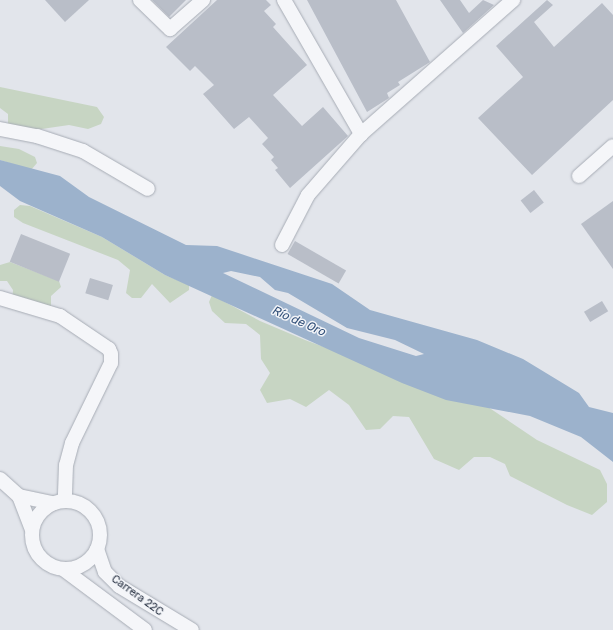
<!DOCTYPE html>
<meta charset="utf-8">
<style>
body{margin:0}
#map{position:relative;width:613px;height:630px;overflow:hidden;background:#e2e5eb;font-family:Rubik,sans-serif}
div>[style]{position:absolute}
.green>*{inset:0;background:#c7d5c3}
.water>*{inset:0;background:#9cb2cc}
.building>*{inset:0;background:#b9bec8;transform-origin:0 0}
.roads{filter:drop-shadow(0 0 1px #a7acb5) drop-shadow(0 0 1px #a7acb5)}
.minor>*{height:14px;margin:-7px;padding:0 7px;transform-origin:7px;border-radius:7px;background:#f5f6f9}
.minor>.ring{margin:-7px;padding:0;box-sizing:content-box;background:none;border:14px solid #f5f6f9;border-radius:50%}
span{translate:-50% -50%;white-space:nowrap;text-align:center;line-height:1.15;-webkit-text-stroke:3px #f2f4f8;paint-order:stroke}
.street-label{font-size:11px;color:#293243}
.water-label{font-size:12px;color:#325079;font-style:italic}
</style>
<div id="map">
<div class="green">
<i style="clip-path:polygon(0 87px,97px 107px,104px 117px,101px 124px,88px 129px,69px 125px,21px 132px,8px 125px,8px 114px,0 108px)"></i>
<i style="clip-path:polygon(0 146px,19px 149px,35px 157px,37px 163px,31px 170px,0 160px)"></i>
<i style="clip-path:polygon(20px 205px,30px 206px,102px 237px,165px 275px,189px 285px,189px 290px,170px 303px,152px 284px,141px 298px,132px 298px,126px 293px,130px 270px,118px 260px,23px 223px,14px 217px,14px 210px)"></i>
<i style="clip-path:polygon(10px 262px,59px 281px,61px 287px,51px 296px,51px 306px,12px 303px,13px 290px,7px 281px,0 281px,0 265px)"></i>
<i style="clip-path:polygon(212px 295px,260px 321px,305px 340px,488px 407px,537px 440px,600px 470px,607px 484px,607px 502px,592px 515px,567px 505px,510px 476px,505px 464px,490px 457px,474px 457px,459px 470px,434px 459px,409px 417px,393px 416px,380px 429px,366px 430px,349px 405px,329px 390px,306px 407px,290px 399px,267px 403px,260px 390px,270px 373px,261px 359px,260px 335px,246px 324px,225px 323px,212px 311px,209px 302px)"></i>
</div>
<div class="water">
<i style="clip-path:polygon(evenodd,0 160px,60px 176px,89px 197px,186px 245px,217px 246px,332px 284px,370px 310px,477px 340px,523px 359px,579px 393px,589px 407px,613px 413px,613px 462px,581px 437px,530px 416px,446px 400px,402px 383px,165px 275px,102px 237px,20px 201px,0 186px,0 160px,231px 271px,260px 277px,275px 290px,288px 293px,347px 328px,395px 340px,424px 354px,416px 356px,359px 338px,223px 273px,231px 271px)"></i>
</div>
<div class="building">
<i style="clip-path:polygon(45px 0,89px 0,65px 22px)"></i>
<i style="clip-path:polygon(152px 0,186px 0,169px 17px)"></i>
<i style="clip-path:polygon(217px 0,266px 0,271px 5px,264px 11px,276px 24px,273px 27px,307px 65px,273px 95px,302px 126px,323px 107px,348px 136px,290px 188px,275px 170px,278px 168px,271px 160px,274px 157px,262px 144px,268px 138px,249px 117px,234px 129px,203px 94px,214px 85px,195px 66px,190px 71px,166px 47px)"></i>
<i style="clip-path:polygon(307px 0,396px 0,430px 62px,398px 82px,400px 85px,387px 93px,389px 98px,367px 112px)"></i>
<i style="clip-path:polygon(440px 0,460px 0,469px 13px,483px 0,494px 5px,463px 33px)"></i>
<i style="clip-path:polygon(547px 0,553px 5px,534px 22px,554px 47px,602px 3px,613px 15px,613px 100px,532px 175px,478px 118px,523px 77px,496px 46px)"></i>
<i style="left:534px;top:190px;width:16px;height:17px;rotate:52deg"></i>
<i style="clip-path:polygon(613px 201px,613px 269px,581px 224px)"></i>
<i style="left:21px;top:234px;width:53px;height:30px;rotate:22deg"></i>
<i style="left:295px;top:241px;width:59px;height:15px;rotate:30deg"></i>
<i style="left:90px;top:278px;width:24px;height:16px;rotate:17deg"></i>
<i style="left:602px;top:301px;width:12px;height:21px;rotate:59deg"></i>
</div>
<div class="roads">
<div class="minor">
<i style="left:140px;top:0;width:42px;rotate:44deg"></i>
<i style="left:170px;top:29px;width:44px;rotate:-41.3deg"></i>
<i style="left:284px;top:0;width:155px;rotate:60.1deg"></i>
<i style="left:0;top:129px;width:38px;rotate:11deg"></i>
<i style="left:37px;top:136px;width:48px;rotate:18.1deg"></i>
<i style="left:83px;top:151px;width:75px;rotate:30.3deg"></i>
<i style="left:579px;top:176px;width:45px;rotate:-41.4deg"></i>
<i style="left:282px;top:245px;width:56px;rotate:-62.5deg"></i>
<i style="left:308px;top:195px;width:81px;rotate:-49deg"></i>
<i style="left:361px;top:134px;width:203px;rotate:-41.4deg"></i>
<i style="left:0;top:298px;width:63px;rotate:16.7deg"></i>
<i style="left:60px;top:316px;width:59px;rotate:34deg"></i>
<i style="left:109px;top:349px;width:5px;rotate:68deg"></i>
<i style="left:111px;top:354px;width:9px;rotate:90deg"></i>
<i style="left:111px;top:363px;width:89px;rotate:116deg"></i>
<i style="left:72px;top:443px;width:23px;rotate:105deg"></i>
<i style="left:66px;top:465px;width:35px;rotate:92deg"></i>
<i style="left:0;top:479px;width:25px;rotate:42deg"></i>
<i style="left:19px;top:496px;width:36px;rotate:69deg"></i>
<i style="left:19px;top:496px;width:35px;rotate:12deg"></i>
<i class="ring" style="left:32px;top:501px;width:54px;height:54px"></i>
<i style="left:97px;top:549px;width:24px;rotate:71deg"></i>
<i style="left:105px;top:572px;width:20px;rotate:45deg"></i>
<i style="left:119px;top:586px;width:85px;rotate:31.1deg"></i>
<i style="left:63px;top:569px;width:102px;rotate:36.6deg"></i>
</div>
</div>
<div class="street-label">
<span style="left:137px;top:596px;rotate:36deg">Carrera 22C</span>
</div>
<div class="water-label">
<span style="left:299px;top:322px;rotate:24deg">Río de Oro</span>
</div>
</div>
